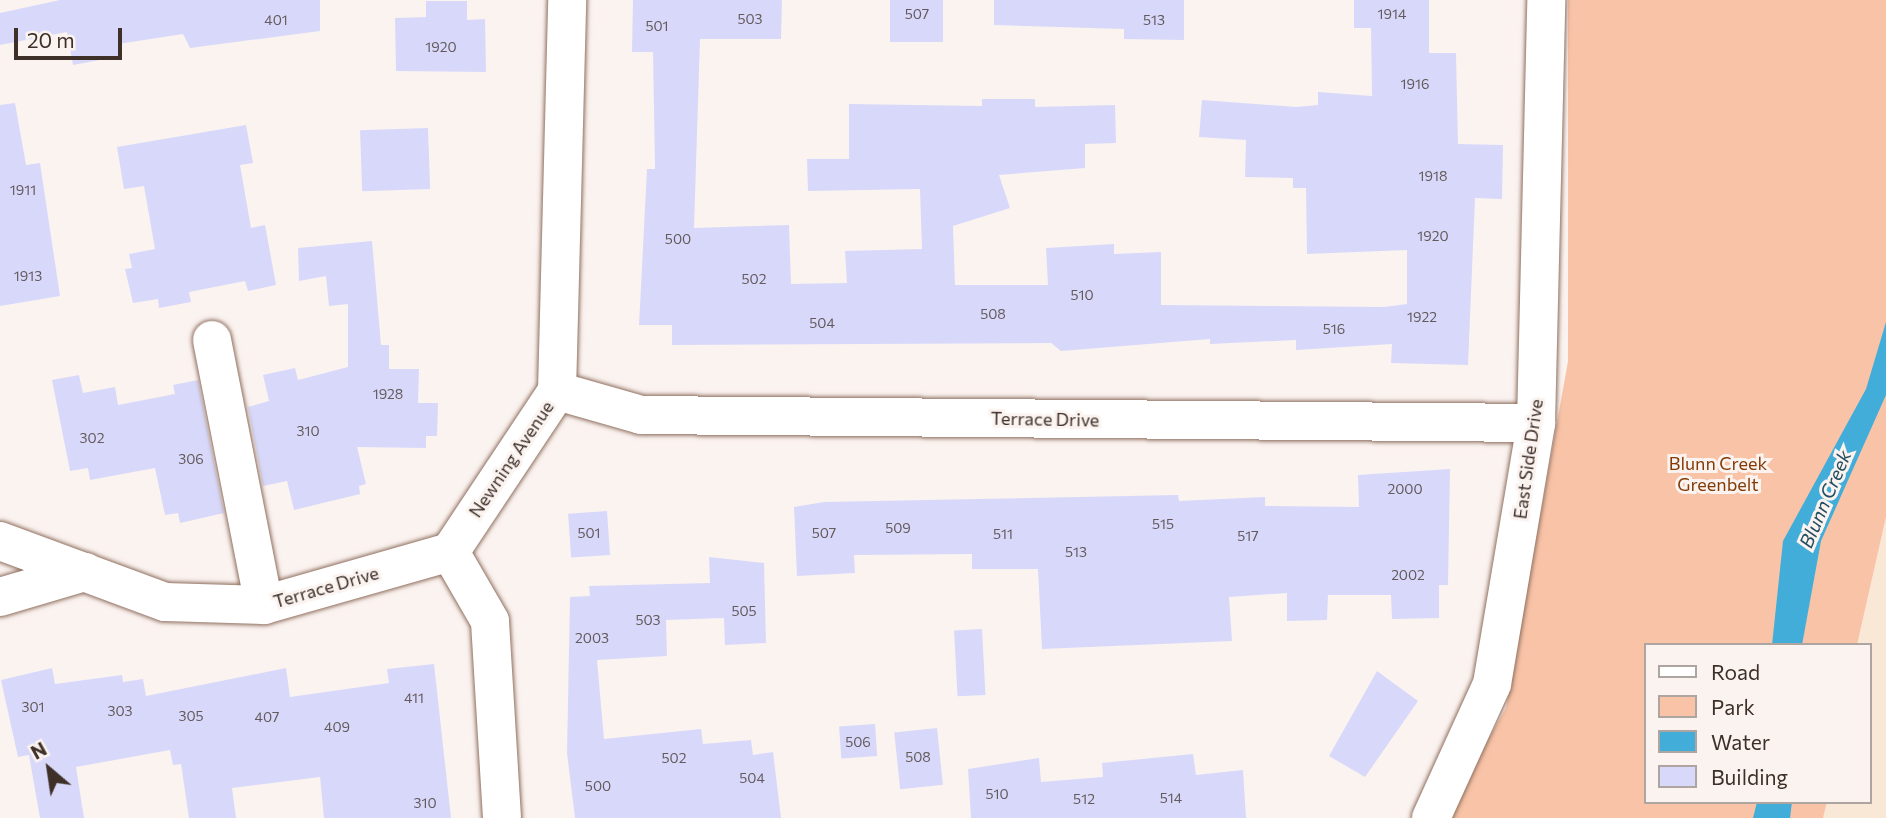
<!DOCTYPE html>
<style>
body{margin:0}
#map{position:relative;width:1886px;height:818px;overflow:hidden;background:#fbf3f0;font-family:Commissioner,sans-serif}
div>[style]{position:absolute}
.education>*{inset:0;background:#fae8d7}
.green>*{inset:0;background:#f8c3a7}
.water>*{inset:0;background:#43add9}
.building>*{inset:0;background:#d8d9fa;transform-origin:0 0}
.roads{filter:drop-shadow(0 0 2px #907060) drop-shadow(0 0 2px #907060)}
.street>*{height:38px;margin:-19px;padding:0 19px;transform-origin:19px;border-radius:19px;background:#fff}
.secondary>*{height:38px;margin:-19px;padding:0 19px;transform-origin:19px;border-radius:19px;background:#fff}
span{translate:-50% -50%;white-space:nowrap;text-align:center;line-height:1.15;-webkit-text-stroke:6px #fbf3f0;paint-order:stroke}
.number-label{font-size:14px;color:#645a5d}
.number-label span{-webkit-text-stroke-width:0}
.street-label{font-size:18px;color:#3e3029}
.park-label{font-size:18px;color:#833a05}
.water-label{font-size:19px;color:#214d60;font-style:italic}
.legend{position:absolute;left:1644px;top:643px;width:228px;height:161px;box-sizing:border-box;background:#fbf3f0;border:2px solid #afa5a0;margin:0;padding:9px 12px;list-style:none;font-size:21px;color:#3e3029}
.legend li{display:flex;align-items:center;gap:14px;height:35px}
.legend b{width:35px;border:2px solid #afa5a0}
.north{position:absolute;left:14px;top:734px;width:70px;height:70px;-webkit-text-stroke:5px #fbf3f0;paint-order:stroke;rotate:331deg;font-size:19px;font-weight:700;line-height:28px;text-align:center;color:#3e3029}
.north::after{content:'';display:block;margin:auto;width:24px;height:32px;background:#3e3029;clip-path:polygon(50% 0,100% 100%,50% 72%,0 100%)}
.scale{position:absolute;left:14px;top:28px;width:108px;height:32px;box-sizing:border-box;border:4px solid #3e3029;border-top:0;padding-left:9px;font-size:21px;line-height:24px;white-space:nowrap;color:#3e3029;-webkit-text-stroke:5px #fbf3f0;paint-order:stroke}
</style>
<div id="map">
<div class="education">
<i style="clip-path:polygon(1886px 517px,1886px 818px,1823px 818px,1827px 802px,1870px 802px,1870px 645px,1857px 645px)"></i>
</div>
<div class="green">
<i style="clip-path:polygon(1568px 0,1886px 0,1886px 517px,1857px 645px,1646px 645px,1646px 802px,1827px 802px,1823px 818px,1444px 818px,1506px 708px,1568px 361px)"></i>
</div>
<div class="water">
<i style="clip-path:polygon(1886px 322px,1886px 395px,1821px 541px,1802px 645px,1772px 645px,1783px 541px,1866px 389px)"></i>
<i style="clip-path:polygon(1757px 802px,1792px 802px,1790px 818px,1753px 818px)"></i>
</div>
<div class="building">
<i style="clip-path:polygon(60px 0,320px 0,320px 31px,190px 48px,183px 34px,118px 44px,121px 56px,73px 65px,67px 32px,0 45px,0 13px)"></i>
<i style="clip-path:polygon(633px 0,782px 0,781px 39px,700px 39px,694px 228px,789px 225px,791px 284px,847px 283px,845px 251px,922px 249px,920px 189px,808px 191px,807px 159px,849px 159px,849px 104px,982px 106px,982px 99px,1035px 99px,1035px 107px,1115px 105px,1116px 143px,1085px 144px,1085px 168px,999px 175px,1010px 208px,953px 226px,955px 285px,1048px 285px,1046px 248px,1114px 244px,1114px 254px,1161px 252px,1161px 305px,1384px 307px,1407px 304px,1407px 250px,1307px 254px,1306px 188px,1293px 188px,1293px 178px,1245px 177px,1246px 140px,1199px 137px,1202px 100px,1296px 107px,1318px 105px,1318px 92px,1372px 96px,1371px 28px,1354px 28px,1354px 0,1429px 0,1429px 53px,1456px 53px,1458px 144px,1503px 145px,1502px 199px,1475px 198px,1468px 365px,1391px 363px,1392px 344px,1296px 350px,1296px 340px,1210px 344px,1210px 339px,1061px 351px,1051px 343px,672px 345px,672px 325px,639px 325px,647px 169px,655px 169px,653px 52px,632px 52px)"></i>
<i style="left:890px;top:0;width:53px;height:42px"></i>
<i style="clip-path:polygon(994px 0,1184px 0,1184px 40px,1124px 39px,1124px 29px,994px 25px)"></i>
<i style="clip-path:polygon(426px 1px,467px 1px,467px 20px,485px 19px,486px 72px,396px 71px,395px 18px,426px 17px)"></i>
<i style="clip-path:polygon(15px 103px,26px 165px,40px 163px,60px 296px,0 306px,0 105px)"></i>
<i style="clip-path:polygon(246px 125px,253px 163px,240px 165px,251px 228px,265px 225px,276px 285px,248px 291px,245px 281px,189px 292px,191px 302px,159px 308px,158px 299px,133px 303px,125px 269px,132px 268px,129px 254px,155px 249px,144px 186px,124px 189px,117px 147px)"></i>
<i style="left:428px;top:128px;width:61px;height:68px;rotate:88deg"></i>
<i style="clip-path:polygon(372px 241px,381px 345px,389px 345px,389px 369px,419px 369px,418px 403px,438px 403px,437px 436px,426px 436px,426px 448px,357px 447px,366px 484px,359px 486px,360px 494px,294px 510px,287px 481px,263px 486px,248px 407px,269px 401px,263px 375px,295px 368px,298px 380px,348px 367px,348px 304px,329px 306px,326px 276px,299px 281px,298px 248px)"></i>
<i style="clip-path:polygon(79px 375px,83px 393px,115px 387px,118px 405px,175px 394px,173px 385px,198px 380px,224px 513px,180px 523px,178px 513px,165px 515px,155px 468px,90px 480px,88px 468px,70px 471px,52px 380px)"></i>
<i style="clip-path:polygon(1450px 469px,1448px 585px,1439px 585px,1439px 618px,1392px 619px,1391px 595px,1328px 595px,1327px 620px,1287px 621px,1287px 593px,1229px 597px,1232px 641px,1042px 649px,1038px 569px,972px 569px,972px 554px,854px 555px,855px 573px,797px 576px,794px 507px,824px 502px,1178px 495px,1179px 501px,1265px 497px,1265px 506px,1359px 507px,1358px 475px)"></i>
<i style="left:607px;top:511px;width:44px;height:39px;rotate:86deg"></i>
<i style="clip-path:polygon(709px 557px,764px 563px,766px 643px,725px 645px,724px 618px,666px 620px,667px 656px,597px 660px,604px 739px,701px 729px,703px 744px,751px 740px,753px 755px,773px 752px,781px 818px,575px 818px,567px 753px,570px 597px,590px 596px,589px 586px,710px 583px)"></i>
<i style="left:982px;top:629px;width:66px;height:28px;rotate:87deg"></i>
<i style="clip-path:polygon(434px 664px,451px 818px,324px 818px,320px 777px,232px 788px,236px 818px,189px 818px,181px 764px,173px 765px,170px 750px,76px 767px,84px 818px,40px 818px,29px 755px,18px 757px,1px 680px,52px 668px,55px 684px,122px 675px,123px 682px,143px 679px,146px 696px,286px 668px,290px 697px,389px 683px,387px 669px)"></i>
<i style="clip-path:polygon(1377px 671px,1418px 701px,1365px 777px,1329px 756px)"></i>
<i style="left:875px;top:724px;width:32px;height:36px;rotate:86deg"></i>
<i style="left:937px;top:728px;width:57px;height:43px;rotate:84deg"></i>
<i style="clip-path:polygon(1193px 754px,1196px 775px,1243px 770px,1246px 818px,971px 818px,968px 769px,1039px 758px,1041px 782px,1103px 777px,1102px 763px)"></i>
</div>
<div class="roads">
<div class="street">
<i style="left:212px;top:340px;width:270px;rotate:78.9deg"></i>
<i style="left:557px;top:391px;width:87px;rotate:15.9deg"></i>
<i style="left:641px;top:415px;width:895px;rotate:0.51deg"></i>
<i style="left:0;top:541px;width:176px;rotate:20.3deg"></i>
<i style="left:165px;top:602px;width:99px;rotate:1.7deg"></i>
<i style="left:264px;top:605px;width:193px;rotate:-15.9deg"></i>
<i style="left:0;top:597px;width:89px;rotate:-16.4deg"></i>
<i style="left:502px;top:818px;width:197px;rotate:-93.5deg"></i>
<i style="left:490px;top:621px;width:80px;rotate:-120.1deg"></i>
<i style="left:450px;top:552px;width:193px;rotate:-56.4deg"></i>
<i style="left:557px;top:391px;width:391px;rotate:-88.5deg"></i>
</div>
<div class="secondary">
<i style="left:1431px;top:818px;width:147px;rotate:-65.5deg"></i>
<i style="left:1492px;top:684px;width:265px;rotate:-80.4deg"></i>
<i style="left:1536px;top:423px;width:423px;rotate:-88.6deg"></i>
</div>
</div>
<div class="number-label">
<span style="left:917px;top:14px">507</span>
<span style="left:1392px;top:14px">1914</span>
<span style="left:750px;top:19px">503</span>
<span style="left:276px;top:20px">401</span>
<span style="left:1154px;top:20px">513</span>
<span style="left:657px;top:26px">501</span>
<span style="left:441px;top:47px">1920</span>
<span style="left:1415px;top:84px">1916</span>
<span style="left:1433px;top:176px">1918</span>
<span style="left:23px;top:190px">1911</span>
<span style="left:1433px;top:236px">1920</span>
<span style="left:678px;top:239px">500</span>
<span style="left:28px;top:276px">1913</span>
<span style="left:754px;top:279px">502</span>
<span style="left:1082px;top:295px">510</span>
<span style="left:993px;top:314px">508</span>
<span style="left:1422px;top:317px">1922</span>
<span style="left:822px;top:323px">504</span>
<span style="left:1334px;top:329px">516</span>
<span style="left:388px;top:394px">1928</span>
<span style="left:308px;top:431px">310</span>
<span style="left:92px;top:438px">302</span>
<span style="left:191px;top:459px">306</span>
<span style="left:1405px;top:489px">2000</span>
<span style="left:1163px;top:524px">515</span>
<span style="left:898px;top:528px">509</span>
<span style="left:589px;top:533px">501</span>
<span style="left:824px;top:533px">507</span>
<span style="left:1003px;top:534px">511</span>
<span style="left:1248px;top:536px">517</span>
<span style="left:1076px;top:552px">513</span>
<span style="left:1408px;top:575px">2002</span>
<span style="left:744px;top:611px">505</span>
<span style="left:648px;top:620px">503</span>
<span style="left:592px;top:638px">2003</span>
<span style="left:414px;top:698px">411</span>
<span style="left:33px;top:707px">301</span>
<span style="left:120px;top:711px">303</span>
<span style="left:191px;top:716px">305</span>
<span style="left:267px;top:717px">407</span>
<span style="left:337px;top:727px">409</span>
<span style="left:858px;top:742px">506</span>
<span style="left:918px;top:757px">508</span>
<span style="left:674px;top:758px">502</span>
<span style="left:752px;top:778px">504</span>
<span style="left:598px;top:786px">500</span>
<span style="left:997px;top:794px">510</span>
<span style="left:1171px;top:798px">514</span>
<span style="left:1084px;top:799px">512</span>
<span style="left:425px;top:803px">310</span>
</div>
<div class="street-label">
<span style="left:1045px;top:419px;rotate:1deg">Terrace Drive</span>
<span style="left:511px;top:459px;rotate:-56deg">Newning Avenue</span>
<span style="left:1528px;top:459px;rotate:-82deg">East Side Drive</span>
<span style="left:326px;top:587px;rotate:-16deg">Terrace Drive</span>
</div>
<div class="park-label">
<span style="left:1718px;top:474px">Blunn Creek<br>Greenbelt</span>
</div>
<div class="water-label">
<span style="left:1825px;top:499px;rotate:-67deg">Blunn Creek</span>
</div>
<ul class="legend">
<li><b style="height:9px;background:#fff"></b>Road</li>
<li><b style="height:19px;background:#f8c3a7"></b>Park</li>
<li><b style="height:19px;background:#43add9"></b>Water</li>
<li><b style="height:19px;background:#d8d9fa"></b>Building</li>
</ul>
<div class="north">N</div>
<div class="scale">20 m</div>
</div>
